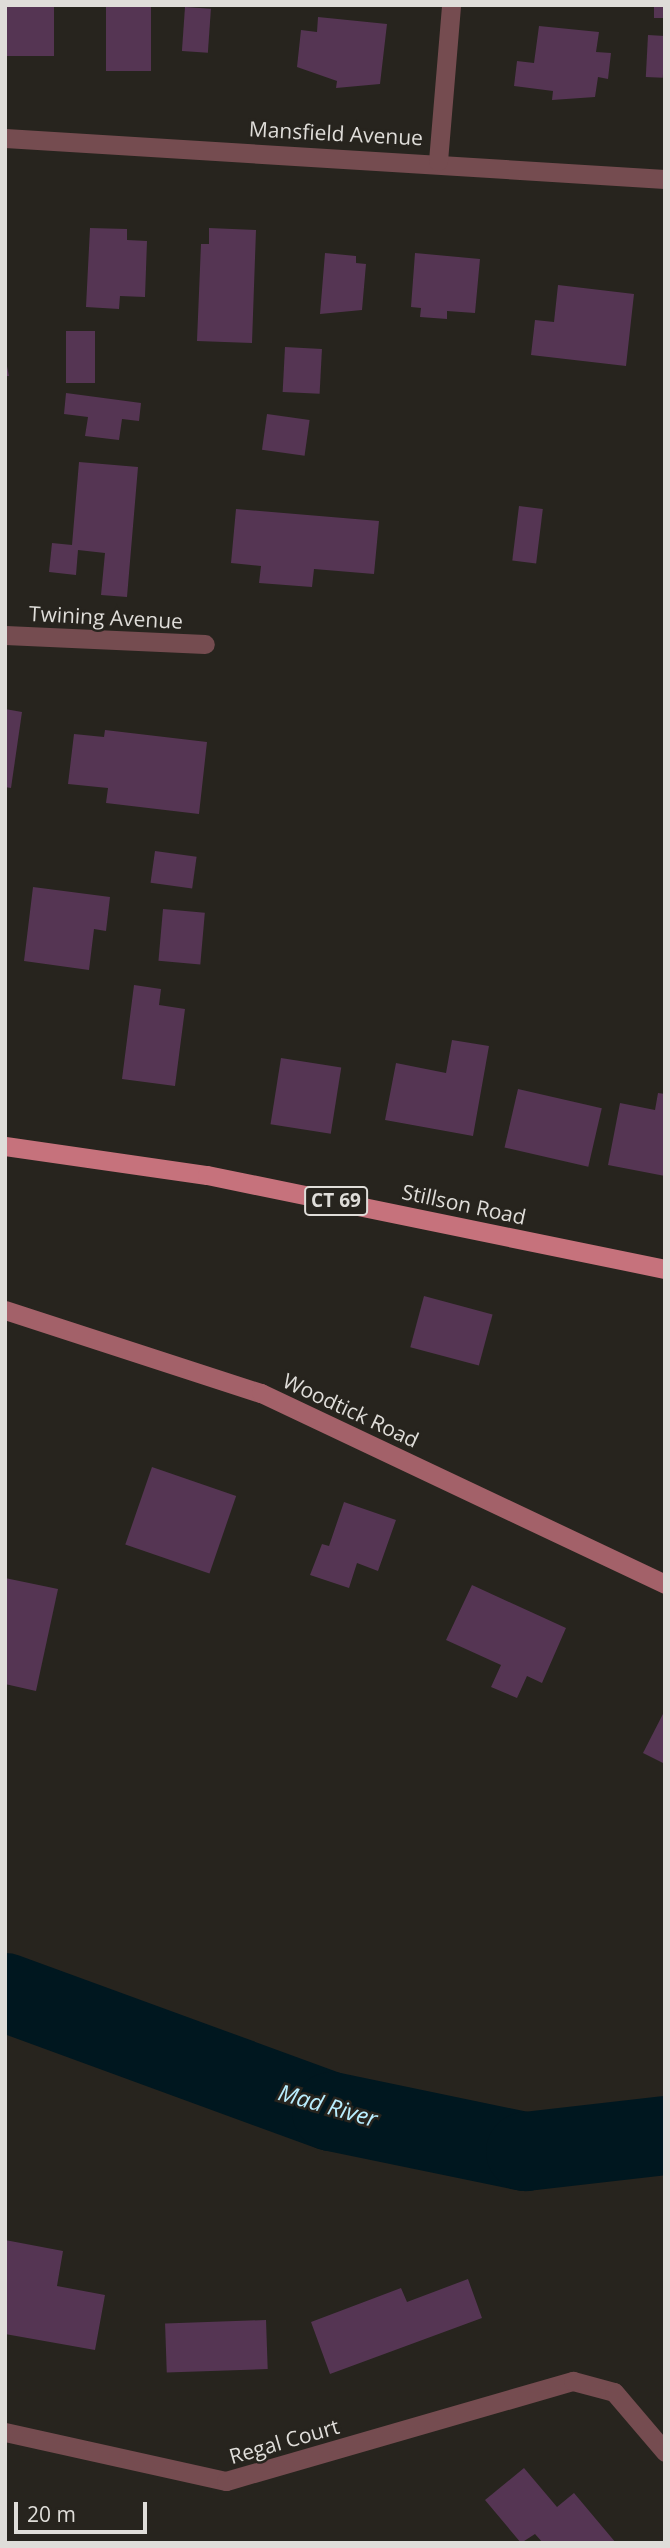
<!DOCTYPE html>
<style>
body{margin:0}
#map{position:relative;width:670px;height:2548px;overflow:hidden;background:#27241e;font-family:"Open Sans",sans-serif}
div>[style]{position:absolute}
.river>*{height:79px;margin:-39.5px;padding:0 39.5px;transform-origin:39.5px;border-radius:39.5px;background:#00171f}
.building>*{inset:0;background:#553553;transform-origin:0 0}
.minor>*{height:19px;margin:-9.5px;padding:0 9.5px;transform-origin:9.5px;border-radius:9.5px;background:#754c50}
.secondary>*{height:19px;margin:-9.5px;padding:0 9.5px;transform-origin:9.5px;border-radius:9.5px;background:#a36169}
.primary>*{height:19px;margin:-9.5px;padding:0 9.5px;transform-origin:9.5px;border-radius:9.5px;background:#c6727c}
span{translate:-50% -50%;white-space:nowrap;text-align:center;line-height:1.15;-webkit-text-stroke:5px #27241e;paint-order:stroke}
.shield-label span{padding:2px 5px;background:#27241e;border:2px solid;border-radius:5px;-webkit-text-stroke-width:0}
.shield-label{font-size:19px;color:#dfddd9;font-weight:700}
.street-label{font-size:21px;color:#dfddd9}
.water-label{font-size:23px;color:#baeefe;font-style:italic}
.frame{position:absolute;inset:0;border:7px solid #dfddd9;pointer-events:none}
.scale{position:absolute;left:14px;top:2502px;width:133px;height:32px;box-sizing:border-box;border:4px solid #dfddd9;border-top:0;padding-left:9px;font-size:21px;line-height:24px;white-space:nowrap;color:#dfddd9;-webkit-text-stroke:5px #27241e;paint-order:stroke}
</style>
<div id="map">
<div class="river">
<i style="left:5px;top:1992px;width:347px;rotate:20.1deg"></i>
<i style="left:331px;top:2111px;width:198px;rotate:11.7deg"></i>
<i style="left:525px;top:2151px;width:141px;rotate:-6.5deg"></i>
</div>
<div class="building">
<i style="left:5px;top:5px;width:49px;height:51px"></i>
<i style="left:106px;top:5px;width:45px;height:66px"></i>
<i style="left:654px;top:5px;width:11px;height:13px"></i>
<i style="left:185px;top:7px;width:26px;height:44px;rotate:4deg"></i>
<i style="clip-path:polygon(318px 17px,387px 24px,380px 84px,336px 88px,337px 81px,297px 67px,301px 30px,317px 32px)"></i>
<i style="clip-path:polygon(539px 26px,599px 32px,596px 52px,611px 53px,608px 79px,598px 77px,595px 97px,552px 100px,553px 91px,514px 86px,517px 61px,534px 63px)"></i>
<i style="left:648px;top:35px;width:17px;height:42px;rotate:3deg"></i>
<i style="clip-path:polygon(90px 228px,127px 229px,127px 240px,147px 241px,145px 297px,120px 296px,119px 309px,86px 307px)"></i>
<i style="clip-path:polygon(209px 228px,256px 230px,252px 343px,197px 341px,201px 244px,209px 244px)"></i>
<i style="clip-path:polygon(325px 253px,356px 256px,356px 263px,366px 264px,362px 310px,320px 314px)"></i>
<i style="clip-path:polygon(415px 253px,480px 259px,475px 313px,447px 311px,447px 319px,420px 317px,421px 308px,411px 307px)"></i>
<i style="clip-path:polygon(558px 285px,634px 294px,626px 366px,531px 355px,535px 320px,554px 322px)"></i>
<i style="left:66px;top:331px;width:29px;height:52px"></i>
<i style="left:285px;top:347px;width:37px;height:45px;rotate:3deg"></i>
<i style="clip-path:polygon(5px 357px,9px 376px,5px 376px)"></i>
<i style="clip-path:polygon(66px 393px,141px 403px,139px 421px,122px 419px,119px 440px,85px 436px,88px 417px,64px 414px)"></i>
<i style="left:267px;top:414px;width:43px;height:36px;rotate:8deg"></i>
<i style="clip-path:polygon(79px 462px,138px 467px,127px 597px,101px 595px,105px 553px,78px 550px,76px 575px,49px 572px,52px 543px,72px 545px)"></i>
<i style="left:519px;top:506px;width:24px;height:55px;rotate:7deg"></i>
<i style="clip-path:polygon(236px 509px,379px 521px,374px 574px,314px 569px,312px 587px,259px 583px,261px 566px,231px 563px)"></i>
<i style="clip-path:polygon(5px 709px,22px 712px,11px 788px,5px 787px)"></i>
<i style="clip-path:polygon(105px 730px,207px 742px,199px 814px,106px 803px,108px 788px,68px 784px,74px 734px,104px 737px)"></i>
<i style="left:155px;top:851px;width:42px;height:32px;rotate:8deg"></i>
<i style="clip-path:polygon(33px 887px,110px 897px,106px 931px,94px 929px,89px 970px,24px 961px)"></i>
<i style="left:163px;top:909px;width:42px;height:52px;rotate:5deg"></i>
<i style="clip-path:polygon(134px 985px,161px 989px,159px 1005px,185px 1009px,175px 1086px,122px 1079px)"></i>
<i style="clip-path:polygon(452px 1040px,489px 1046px,473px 1136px,385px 1120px,396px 1063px,446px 1073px)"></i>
<i style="left:281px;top:1058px;width:61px;height:67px;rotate:9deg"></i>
<i style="left:518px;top:1089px;width:86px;height:60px;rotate:13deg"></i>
<i style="clip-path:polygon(658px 1093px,665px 1094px,665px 1176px,608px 1165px,620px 1103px,655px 1110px)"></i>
<i style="left:424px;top:1296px;width:71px;height:53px;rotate:15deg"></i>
<i style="left:152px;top:1467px;width:89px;height:82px;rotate:19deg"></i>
<i style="clip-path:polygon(344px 1502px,396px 1520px,378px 1571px,357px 1563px,349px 1588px,310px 1575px,322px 1544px,329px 1546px)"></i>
<i style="clip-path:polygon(5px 1578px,58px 1589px,36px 1691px,5px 1684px)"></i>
<i style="clip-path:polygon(472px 1585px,566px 1628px,542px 1683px,527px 1676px,517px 1698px,491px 1687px,501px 1665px,446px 1640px)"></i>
<i style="clip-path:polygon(665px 1710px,665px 1764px,643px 1753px)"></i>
<i style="clip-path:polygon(5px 2240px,63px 2251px,57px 2286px,105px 2295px,95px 2350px,5px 2334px)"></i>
<i style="clip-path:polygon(468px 2279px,482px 2318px,330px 2374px,311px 2322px,401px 2288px,407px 2302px)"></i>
<i style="left:266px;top:2320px;width:49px;height:101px;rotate:88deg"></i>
<i style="clip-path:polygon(524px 2468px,557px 2507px,574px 2493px,616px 2543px,543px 2543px,535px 2534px,521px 2543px,485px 2500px)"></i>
</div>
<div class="minor">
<i style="left:5px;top:138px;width:661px;rotate:3.55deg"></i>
<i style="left:438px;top:161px;width:157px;rotate:-85.2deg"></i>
<i style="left:5px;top:635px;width:200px;rotate:2.6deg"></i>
<i style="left:5px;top:2432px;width:226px;rotate:12.5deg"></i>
<i style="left:226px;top:2481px;width:361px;rotate:-16.1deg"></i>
<i style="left:573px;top:2381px;width:42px;rotate:15deg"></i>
<i style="left:614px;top:2392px;width:79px;rotate:49.6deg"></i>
</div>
<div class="secondary">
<i style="left:5px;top:1310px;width:269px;rotate:18deg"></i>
<i style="left:261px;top:1393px;width:447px;rotate:25.3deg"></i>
</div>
<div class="primary">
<i style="left:5px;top:1146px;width:204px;rotate:8.2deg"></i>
<i style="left:207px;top:1175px;width:468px;rotate:11.6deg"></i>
</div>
<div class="shield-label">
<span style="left:336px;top:1201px">CT 69</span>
</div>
<div class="street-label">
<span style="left:336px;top:133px;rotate:3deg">Mansfield Avenue</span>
<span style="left:106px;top:617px;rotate:3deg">Twining Avenue</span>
<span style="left:464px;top:1204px;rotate:12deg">Stillson Road</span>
<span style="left:351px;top:1410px;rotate:25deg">Woodtick Road</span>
<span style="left:284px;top:2441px;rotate:-16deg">Regal Court</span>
</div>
<div class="water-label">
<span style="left:328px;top:2105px;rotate:16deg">Mad River</span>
</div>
<div class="frame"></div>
<div class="scale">20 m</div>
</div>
